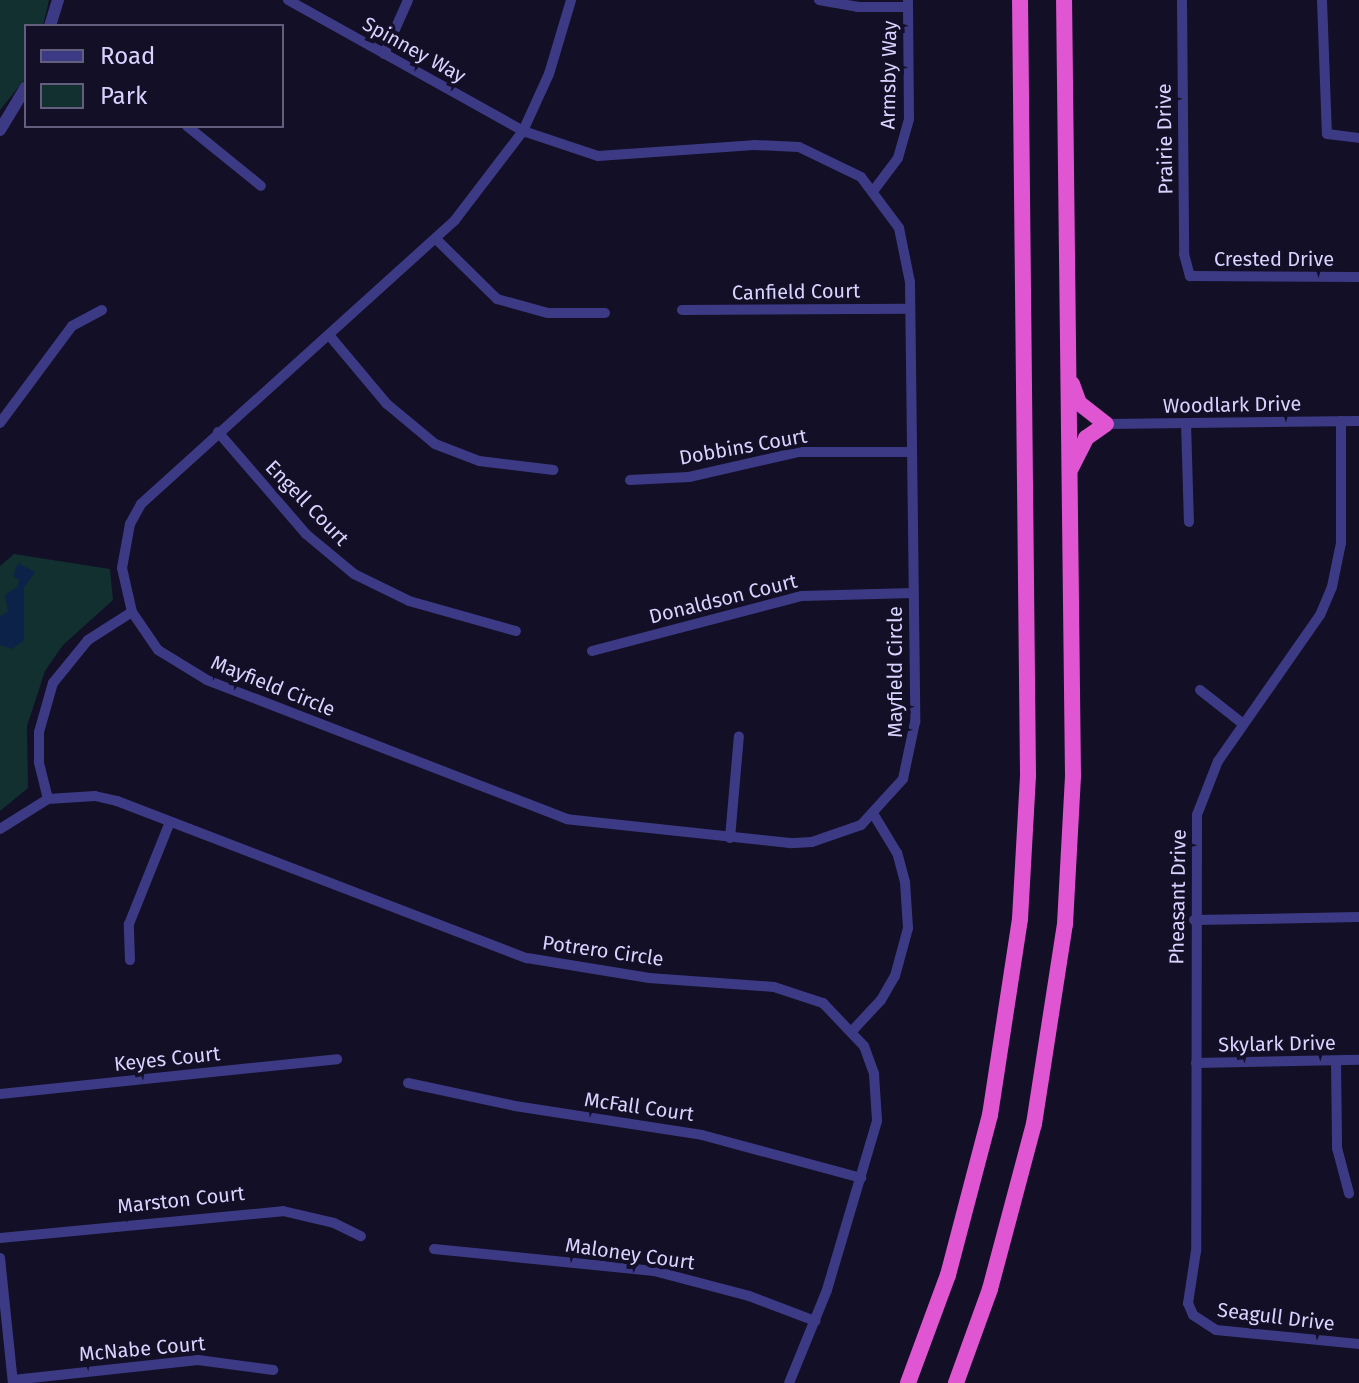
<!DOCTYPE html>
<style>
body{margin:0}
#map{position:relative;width:1359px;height:1383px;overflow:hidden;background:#130f26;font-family:"Fira Sans",sans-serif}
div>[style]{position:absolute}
.green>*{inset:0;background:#12302f}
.water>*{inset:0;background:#0c2248}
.minor>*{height:10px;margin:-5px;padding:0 5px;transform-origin:5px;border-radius:5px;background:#3d3a85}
.tertiary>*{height:12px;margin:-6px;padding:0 6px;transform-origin:6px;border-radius:6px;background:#3d3a85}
.trunk>*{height:16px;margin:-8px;padding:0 8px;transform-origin:8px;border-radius:8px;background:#e055d1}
span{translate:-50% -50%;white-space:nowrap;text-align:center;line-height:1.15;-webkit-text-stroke:8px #130f26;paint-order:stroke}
.street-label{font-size:20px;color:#d9d4ff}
.legend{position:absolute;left:24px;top:24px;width:260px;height:104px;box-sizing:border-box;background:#130f26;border:2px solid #625e7d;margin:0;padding:10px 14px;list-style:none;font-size:24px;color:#d9d4ff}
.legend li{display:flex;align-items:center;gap:16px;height:40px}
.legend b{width:40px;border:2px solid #625e7d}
</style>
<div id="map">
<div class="green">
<i style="clip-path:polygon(0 0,49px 0,43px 26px,26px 26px,26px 78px,0 110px)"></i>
<i style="clip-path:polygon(14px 554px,110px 569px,113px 600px,63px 645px,45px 671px,27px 726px,28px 788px,0 811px,0 566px)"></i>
</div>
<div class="water">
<i style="clip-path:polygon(18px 563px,35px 572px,24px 588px,24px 640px,12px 649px,0 645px,0 616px,8px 612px,5px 595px,17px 587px,19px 580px,13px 576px)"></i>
</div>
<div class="minor">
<i style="left:288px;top:0;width:269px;rotate:29.1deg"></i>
<i style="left:523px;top:131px;width:63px;rotate:-65.5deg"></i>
<i style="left:549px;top:74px;width:77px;rotate:-73.4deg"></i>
<i style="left:819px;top:0;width:39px;rotate:10deg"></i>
<i style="left:857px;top:7px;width:51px"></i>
<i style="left:1182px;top:0;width:254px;rotate:89.5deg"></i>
<i style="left:1184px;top:254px;width:23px;rotate:75deg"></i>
<i style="left:1190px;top:276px;width:169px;rotate:0.3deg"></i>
<i style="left:1322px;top:0;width:134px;rotate:87.9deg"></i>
<i style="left:1327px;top:134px;width:32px;rotate:7deg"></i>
<i style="left:384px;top:54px;width:59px;rotate:-66deg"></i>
<i style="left:187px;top:126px;width:95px;rotate:39deg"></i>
<i style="left:523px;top:131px;width:79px;rotate:18.4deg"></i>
<i style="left:598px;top:156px;width:156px;rotate:-4deg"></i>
<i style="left:754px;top:145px;width:45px;rotate:2.5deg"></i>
<i style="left:799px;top:147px;width:69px;rotate:25.8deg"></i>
<i style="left:861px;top:177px;width:64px;rotate:53.3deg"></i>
<i style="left:899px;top:228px;width:55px;rotate:78.5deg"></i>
<i style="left:910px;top:282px;width:440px;rotate:89.3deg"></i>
<i style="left:915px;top:722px;width:58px;rotate:101.9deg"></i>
<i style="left:903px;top:779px;width:62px;rotate:132.4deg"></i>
<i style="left:861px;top:825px;width:52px;rotate:160.9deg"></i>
<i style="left:812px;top:842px;width:22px;rotate:177deg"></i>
<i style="left:790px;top:843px;width:224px;rotate:-173.9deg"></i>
<i style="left:567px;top:819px;width:386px;rotate:-158.9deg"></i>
<i style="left:207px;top:680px;width:57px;rotate:-148.5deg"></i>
<i style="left:158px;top:650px;width:46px;rotate:-124.4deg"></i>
<i style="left:132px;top:612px;width:45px;rotate:-102.8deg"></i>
<i style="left:122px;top:568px;width:45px;rotate:-79.7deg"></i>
<i style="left:130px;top:524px;width:23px;rotate:-61deg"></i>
<i style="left:141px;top:504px;width:423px;rotate:-42.1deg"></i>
<i style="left:455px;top:220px;width:112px;rotate:-52.6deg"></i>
<i style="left:874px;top:190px;width:40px;rotate:-53deg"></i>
<i style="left:898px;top:158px;width:41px;rotate:-74.2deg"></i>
<i style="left:909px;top:119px;width:119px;rotate:-90.5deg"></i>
<i style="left:436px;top:239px;width:86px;rotate:44.5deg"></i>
<i style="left:497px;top:299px;width:53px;rotate:15.4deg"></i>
<i style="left:548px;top:313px;width:57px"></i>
<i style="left:682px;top:310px;width:228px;rotate:-0.3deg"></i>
<i style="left:329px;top:335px;width:90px;rotate:50deg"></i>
<i style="left:387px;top:404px;width:62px;rotate:39.8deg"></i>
<i style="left:435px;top:444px;width:47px;rotate:21.1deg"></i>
<i style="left:479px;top:461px;width:75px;rotate:6.9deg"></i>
<i style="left:1341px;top:421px;width:122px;rotate:90deg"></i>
<i style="left:1341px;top:543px;width:45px;rotate:101.6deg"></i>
<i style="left:1332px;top:587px;width:30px;rotate:113deg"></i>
<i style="left:1320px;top:615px;width:178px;rotate:124.9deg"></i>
<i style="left:1218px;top:761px;width:58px;rotate:111.3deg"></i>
<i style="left:1197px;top:815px;width:436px;rotate:90.1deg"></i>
<i style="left:1196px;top:1251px;width:53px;rotate:98.7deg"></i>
<i style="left:1188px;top:1303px;width:13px;rotate:67deg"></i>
<i style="left:1193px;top:1315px;width:27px;rotate:33deg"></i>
<i style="left:1216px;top:1330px;width:144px;rotate:5.6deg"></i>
<i style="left:0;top:423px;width:121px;rotate:-53.4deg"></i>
<i style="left:72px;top:326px;width:34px;rotate:-28deg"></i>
<i style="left:1186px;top:423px;width:99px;rotate:88.3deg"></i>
<i style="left:1106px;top:424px;width:253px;rotate:-0.7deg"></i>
<i style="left:218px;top:432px;width:135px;rotate:49.2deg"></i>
<i style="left:306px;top:534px;width:62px;rotate:39.8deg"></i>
<i style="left:354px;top:574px;width:61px;rotate:26.1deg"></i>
<i style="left:409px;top:601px;width:111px;rotate:15.7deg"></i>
<i style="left:630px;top:480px;width:59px;rotate:-2.9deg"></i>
<i style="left:689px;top:477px;width:113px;rotate:-12.8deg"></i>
<i style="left:799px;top:452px;width:112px"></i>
<i style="left:592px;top:651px;width:217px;rotate:-14.7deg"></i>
<i style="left:802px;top:596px;width:111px;rotate:-1.5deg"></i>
<i style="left:1200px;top:690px;width:53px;rotate:38.2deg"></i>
<i style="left:48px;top:799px;width:38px;rotate:-104deg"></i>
<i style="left:39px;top:762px;width:30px;rotate:-90deg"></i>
<i style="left:39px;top:732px;width:51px;rotate:-74.1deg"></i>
<i style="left:53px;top:683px;width:55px;rotate:-50.9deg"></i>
<i style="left:88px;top:640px;width:52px;rotate:-32.5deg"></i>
<i style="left:0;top:829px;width:57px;rotate:-32deg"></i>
<i style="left:48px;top:799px;width:47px;rotate:-3.7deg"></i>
<i style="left:95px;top:796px;width:23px;rotate:13deg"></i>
<i style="left:117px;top:801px;width:439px;rotate:21deg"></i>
<i style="left:527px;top:958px;width:124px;rotate:9.3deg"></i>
<i style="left:649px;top:978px;width:125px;rotate:4.1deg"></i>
<i style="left:774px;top:987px;width:52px;rotate:18.1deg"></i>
<i style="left:823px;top:1003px;width:59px;rotate:46.4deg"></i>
<i style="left:864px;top:1046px;width:30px;rotate:70deg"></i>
<i style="left:874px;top:1074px;width:47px;rotate:86.3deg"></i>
<i style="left:877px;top:1121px;width:176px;rotate:106.5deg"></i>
<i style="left:827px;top:1290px;width:100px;rotate:112.2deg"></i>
<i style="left:730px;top:838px;width:102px;rotate:-85deg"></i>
<i style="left:1194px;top:920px;width:165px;rotate:-1deg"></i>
<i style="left:130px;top:960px;width:36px;rotate:-92deg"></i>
<i style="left:129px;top:924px;width:110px;rotate:-68.1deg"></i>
<i style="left:853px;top:1030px;width:41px;rotate:-47deg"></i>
<i style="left:881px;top:1000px;width:28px;rotate:-60deg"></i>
<i style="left:895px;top:976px;width:50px;rotate:-74.8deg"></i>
<i style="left:908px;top:928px;width:46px;rotate:-93.7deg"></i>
<i style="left:905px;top:882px;width:30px;rotate:-105deg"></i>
<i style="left:897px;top:853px;width:44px;rotate:-121.2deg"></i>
<i style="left:1336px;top:1061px;width:87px;rotate:89.3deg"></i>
<i style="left:1337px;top:1148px;width:47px;rotate:75.1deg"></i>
<i style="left:1196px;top:1063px;width:163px;rotate:-1.1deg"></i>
<i style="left:408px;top:1083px;width:109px;rotate:12.1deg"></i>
<i style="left:515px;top:1106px;width:189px;rotate:8.8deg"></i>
<i style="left:702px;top:1135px;width:165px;rotate:15.1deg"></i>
<i style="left:0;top:1094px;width:339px;rotate:-5.9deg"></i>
<i style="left:0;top:1238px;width:284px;rotate:-5.4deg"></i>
<i style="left:283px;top:1211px;width:52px;rotate:13.2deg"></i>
<i style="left:334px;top:1223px;width:30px;rotate:26deg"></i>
<i style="left:434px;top:1249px;width:221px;rotate:5.7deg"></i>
<i style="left:654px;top:1271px;width:98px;rotate:14.7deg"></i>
<i style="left:749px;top:1296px;width:71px;rotate:20.7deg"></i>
<i style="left:0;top:1258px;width:126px;rotate:84.1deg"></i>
<i style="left:13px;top:1380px;width:186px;rotate:-6.2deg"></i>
<i style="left:198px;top:1360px;width:76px;rotate:7.6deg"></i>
</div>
<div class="tertiary">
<i style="left:50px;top:26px;width:27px;rotate:-73deg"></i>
<i style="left:0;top:130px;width:50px;rotate:-58.8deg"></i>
</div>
<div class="trunk">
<i style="left:1072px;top:384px;width:20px;rotate:70deg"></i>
<i style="left:1079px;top:403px;width:34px;rotate:38deg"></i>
<i style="left:1071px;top:468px;width:34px;rotate:-63deg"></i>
<i style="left:1086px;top:438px;width:24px;rotate:-35deg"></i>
<i style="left:908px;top:1383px;width:115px;rotate:-69.7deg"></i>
<i style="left:948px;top:1275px;width:165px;rotate:-75.3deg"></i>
<i style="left:990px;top:1115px;width:198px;rotate:-81.3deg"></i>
<i style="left:1020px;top:919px;width:144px;rotate:-86.8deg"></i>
<i style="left:1028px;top:775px;width:775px;rotate:-90.59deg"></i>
<i style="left:956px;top:1383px;width:100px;rotate:-70.1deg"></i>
<i style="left:990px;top:1289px;width:171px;rotate:-75.1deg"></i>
<i style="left:1034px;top:1124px;width:202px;rotate:-81.2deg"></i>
<i style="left:1065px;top:924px;width:148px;rotate:-86.9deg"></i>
<i style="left:1073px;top:776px;width:776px;rotate:-90.66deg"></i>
</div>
<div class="street-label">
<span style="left:414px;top:50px;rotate:29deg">Spinney Way</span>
<span style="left:889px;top:75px;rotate:-89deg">Armsby Way</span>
<span style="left:1165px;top:139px;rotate:-91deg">Prairie Drive</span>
<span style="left:1274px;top:259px">Crested Drive</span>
<span style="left:796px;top:292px;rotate:-1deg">Canfield Court</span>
<span style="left:1232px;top:405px;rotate:-1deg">Woodlark Drive</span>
<span style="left:743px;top:447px;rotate:-10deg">Dobbins Court</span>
<span style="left:307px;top:503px;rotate:46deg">Engell Court</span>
<span style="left:723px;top:599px;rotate:-14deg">Donaldson Court</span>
<span style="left:895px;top:672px;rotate:-90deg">Mayfield Circle</span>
<span style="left:273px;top:686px;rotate:22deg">Mayfield Circle</span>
<span style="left:1178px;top:897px;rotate:-89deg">Pheasant Drive</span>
<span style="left:603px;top:951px;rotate:8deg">Potrero Circle</span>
<span style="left:1277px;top:1044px;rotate:-1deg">Skylark Drive</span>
<span style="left:167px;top:1059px;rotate:-6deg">Keyes Court</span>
<span style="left:639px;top:1107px;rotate:8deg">McFall Court</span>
<span style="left:181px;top:1200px;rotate:-6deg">Marston Court</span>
<span style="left:630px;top:1254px;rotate:8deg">Maloney Court</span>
<span style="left:1276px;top:1317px;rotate:7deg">Seagull Drive</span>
<span style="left:142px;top:1349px;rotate:-5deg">McNabe Court</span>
</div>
<ul class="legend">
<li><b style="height:10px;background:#3d3a85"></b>Road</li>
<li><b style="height:22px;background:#12302f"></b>Park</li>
</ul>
</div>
